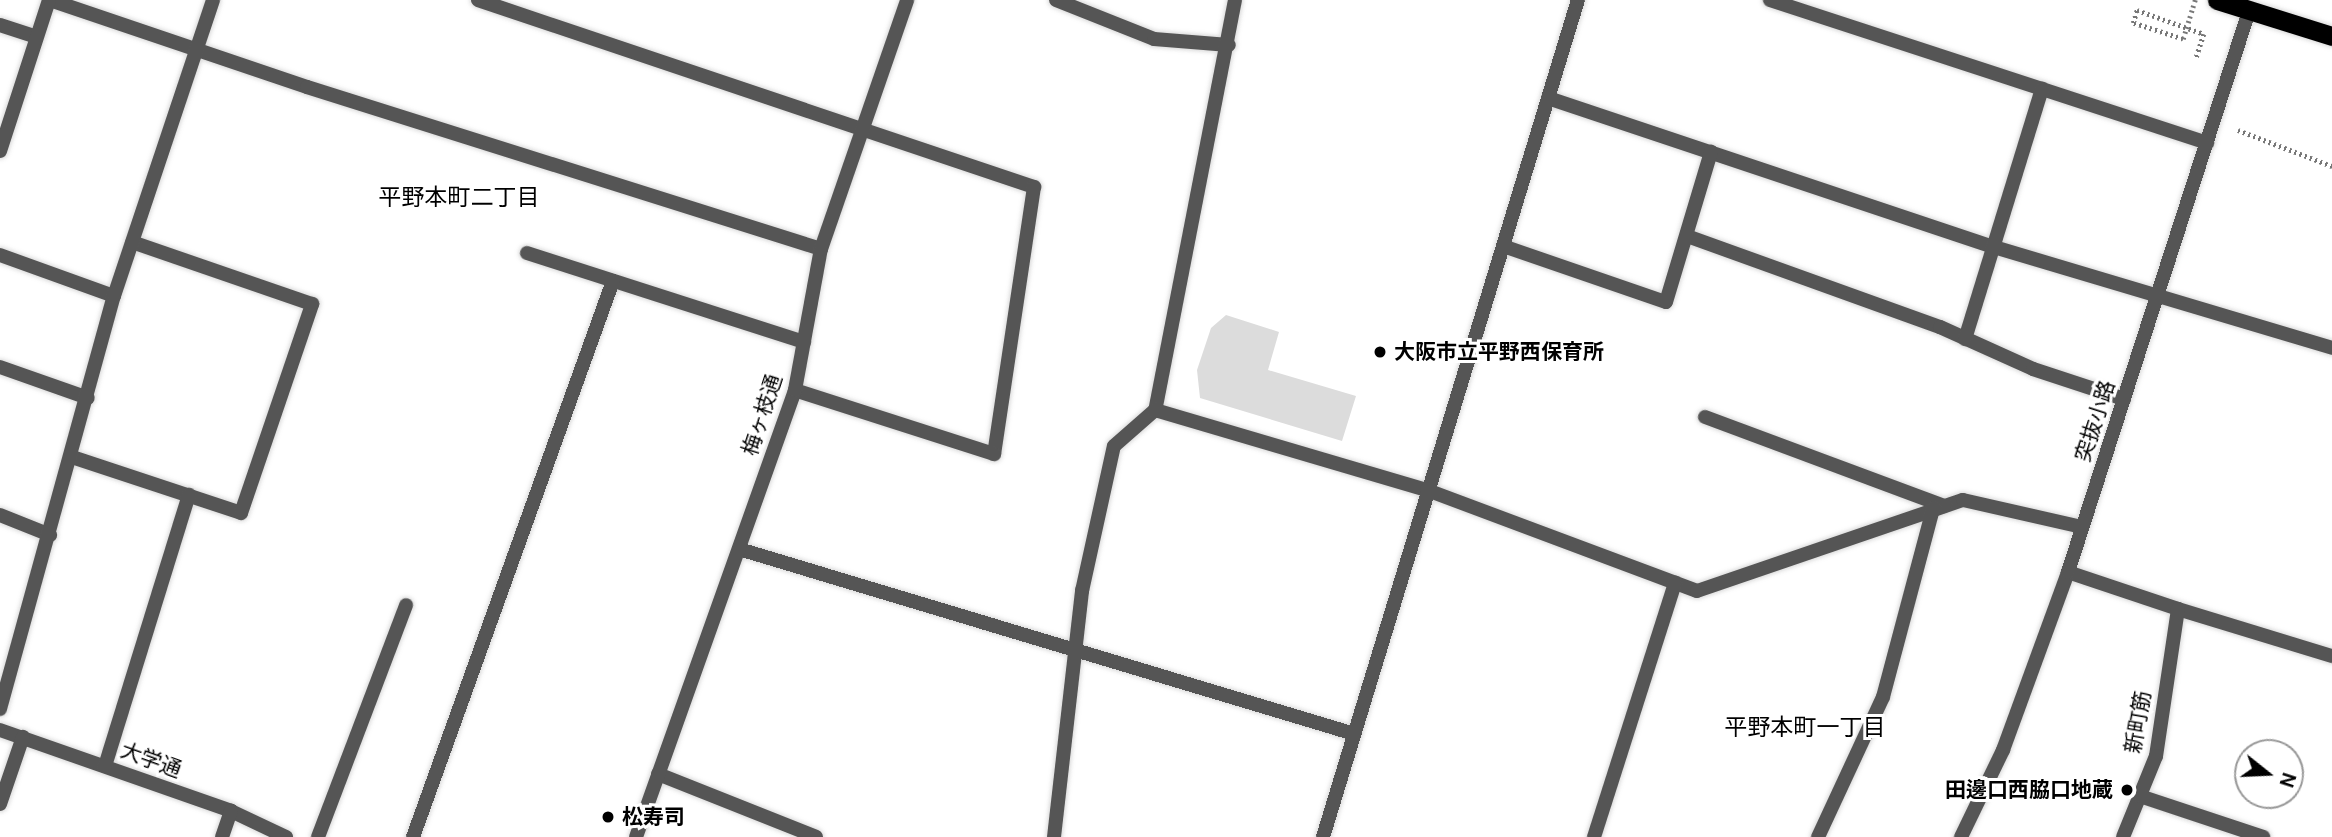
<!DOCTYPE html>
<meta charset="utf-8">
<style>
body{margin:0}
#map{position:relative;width:2332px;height:837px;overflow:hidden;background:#fff;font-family:"DM Sans","Noto Sans JP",sans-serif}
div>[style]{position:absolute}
.green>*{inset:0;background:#dcdcdc}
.path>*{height:4.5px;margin-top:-2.25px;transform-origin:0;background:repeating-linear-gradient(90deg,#777 0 2px,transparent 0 5.5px)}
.roads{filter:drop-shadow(0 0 2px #dbdbdb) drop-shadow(0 0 2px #dbdbdb)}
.service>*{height:14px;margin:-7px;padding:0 7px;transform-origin:7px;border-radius:7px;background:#555}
.pedestrian>*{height:14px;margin:-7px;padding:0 7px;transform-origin:7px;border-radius:7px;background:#555}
.minor>*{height:14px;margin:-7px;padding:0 7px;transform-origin:7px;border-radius:7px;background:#555}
.trunk>*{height:19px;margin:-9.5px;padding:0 9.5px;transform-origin:9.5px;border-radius:9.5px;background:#000}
.path-bridge>*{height:4.5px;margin-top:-2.25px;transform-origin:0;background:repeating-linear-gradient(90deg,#777 0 2px,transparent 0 5.5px)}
.dots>*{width:19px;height:19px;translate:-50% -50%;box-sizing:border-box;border:4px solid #fff;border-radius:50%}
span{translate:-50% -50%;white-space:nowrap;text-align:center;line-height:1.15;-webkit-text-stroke:6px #fff;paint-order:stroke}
.poi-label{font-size:21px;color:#000;font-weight:700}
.left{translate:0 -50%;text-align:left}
.right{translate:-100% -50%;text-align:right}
.street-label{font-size:21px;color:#000}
.neighbourhood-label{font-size:23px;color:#000}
.north{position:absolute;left:2234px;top:739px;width:70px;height:70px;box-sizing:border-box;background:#fff;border:2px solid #999;border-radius:50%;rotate:108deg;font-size:19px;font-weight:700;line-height:28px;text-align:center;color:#000}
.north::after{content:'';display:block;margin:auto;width:24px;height:32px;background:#000;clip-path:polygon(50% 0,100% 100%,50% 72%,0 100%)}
</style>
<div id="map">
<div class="green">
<i style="clip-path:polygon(1226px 315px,1279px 332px,1268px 370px,1356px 396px,1342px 441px,1200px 398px,1197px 370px,1211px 328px)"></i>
</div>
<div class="path">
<i style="left:2183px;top:39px;width:52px;rotate:-162.3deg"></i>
<i style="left:2133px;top:23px;width:14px;rotate:-73deg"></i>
<i style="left:2137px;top:10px;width:71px;rotate:19.7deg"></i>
<i style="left:2204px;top:34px;width:25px;rotate:108deg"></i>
<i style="left:2238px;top:130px;width:101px;rotate:21deg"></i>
</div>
<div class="roads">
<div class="service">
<i style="left:50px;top:0;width:271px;rotate:18.7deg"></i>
<i style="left:307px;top:87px;width:539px;rotate:17.49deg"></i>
<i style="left:0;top:255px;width:121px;rotate:19.8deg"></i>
<i style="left:0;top:367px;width:93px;rotate:19.4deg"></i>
<i style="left:0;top:515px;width:54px;rotate:21.8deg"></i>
<i style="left:2178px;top:609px;width:161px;rotate:17deg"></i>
<i style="left:1961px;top:837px;width:97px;rotate:-64.2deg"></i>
</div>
<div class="pedestrian">
<i style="left:1054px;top:837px;width:248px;rotate:-83.5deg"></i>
<i style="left:1082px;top:591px;width:148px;rotate:-77.6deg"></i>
<i style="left:1114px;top:446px;width:55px;rotate:-41.3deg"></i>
</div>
<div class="minor">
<i style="left:478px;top:0;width:587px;rotate:18.59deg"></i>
<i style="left:1034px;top:187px;width:270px;rotate:98.5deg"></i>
<i style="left:994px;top:454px;width:209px;rotate:-162.2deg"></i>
<i style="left:1056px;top:0;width:105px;rotate:21.7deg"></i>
<i style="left:1154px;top:39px;width:75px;rotate:4.6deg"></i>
<i style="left:1235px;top:0;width:418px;rotate:101deg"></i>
<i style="left:1155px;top:410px;width:284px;rotate:16.4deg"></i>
<i style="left:1427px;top:490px;width:288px;rotate:20.5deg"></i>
<i style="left:1697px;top:591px;width:281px;rotate:-18.9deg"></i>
<i style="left:1963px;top:500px;width:122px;rotate:12.8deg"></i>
<i style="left:1770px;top:0;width:460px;rotate:18.1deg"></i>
<i style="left:0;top:25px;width:38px;rotate:18deg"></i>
<i style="left:1548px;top:98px;width:470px;rotate:18.5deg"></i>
<i style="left:1994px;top:247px;width:353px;rotate:16.6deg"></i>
<i style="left:0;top:151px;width:159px;rotate:-72deg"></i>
<i style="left:1687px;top:236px;width:269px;rotate:19.8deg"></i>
<i style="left:1940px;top:327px;width:102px;rotate:24.3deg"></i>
<i style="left:2033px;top:369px;width:96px;rotate:18.2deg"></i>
<i style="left:1503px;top:246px;width:172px;rotate:19deg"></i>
<i style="left:1666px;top:302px;width:157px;rotate:-73.3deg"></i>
<i style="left:527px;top:253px;width:291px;rotate:17.8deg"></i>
<i style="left:1965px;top:339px;width:262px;rotate:-72.9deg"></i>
<i style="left:1705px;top:417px;width:255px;rotate:20.4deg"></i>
<i style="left:72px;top:457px;width:178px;rotate:18.3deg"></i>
<i style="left:241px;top:513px;width:221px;rotate:-71.2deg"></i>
<i style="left:312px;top:304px;width:190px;rotate:-161deg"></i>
<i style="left:739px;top:549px;width:639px;rotate:16.73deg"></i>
<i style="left:2068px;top:572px;width:116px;rotate:18.6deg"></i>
<i style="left:2178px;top:609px;width:149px;rotate:98.5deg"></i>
<i style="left:2156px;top:756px;width:87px;rotate:112.2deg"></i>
<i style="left:0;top:709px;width:428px;rotate:-74.6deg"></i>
<i style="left:114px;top:296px;width:312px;rotate:-71.5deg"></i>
<i style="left:0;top:730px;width:245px;rotate:19.3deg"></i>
<i style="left:231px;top:811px;width:61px;rotate:25.3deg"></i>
<i style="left:2003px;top:750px;width:189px;rotate:-69.9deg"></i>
<i style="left:2068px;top:572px;width:589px;rotate:-72.12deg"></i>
<i style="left:105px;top:766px;width:284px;rotate:-72.8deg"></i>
<i style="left:658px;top:774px;width:170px;rotate:21.7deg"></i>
<i style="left:2140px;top:796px;width:130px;rotate:18.4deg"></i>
<i style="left:0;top:804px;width:71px;rotate:-71.1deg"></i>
<i style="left:222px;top:837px;width:28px;rotate:-71deg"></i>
<i style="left:318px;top:837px;width:248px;rotate:-69.2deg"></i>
<i style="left:413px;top:837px;width:591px;rotate:-70.22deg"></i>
<i style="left:636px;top:837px;width:474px;rotate:-70.4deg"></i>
<i style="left:795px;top:390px;width:143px;rotate:-79.6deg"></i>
<i style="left:821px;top:249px;width:263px;rotate:-70.9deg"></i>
<i style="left:1323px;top:837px;width:875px;rotate:-73.06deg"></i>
<i style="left:1594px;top:837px;width:267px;rotate:-72.3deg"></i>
<i style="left:1818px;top:837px;width:154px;rotate:-65.1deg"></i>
<i style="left:1883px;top:697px;width:195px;rotate:-75.1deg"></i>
</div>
<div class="trunk">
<i style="left:2217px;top:0;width:121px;rotate:17.4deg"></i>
</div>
</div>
<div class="path-bridge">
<i style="left:2183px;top:39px;width:41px;rotate:-72.9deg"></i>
</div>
<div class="dots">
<i style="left:1380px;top:352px;background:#000"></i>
<i style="left:2127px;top:790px;background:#000"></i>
<i style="left:608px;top:817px;background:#000"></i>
</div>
<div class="poi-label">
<span class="left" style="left:1394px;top:352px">大阪市立平野西保育所</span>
<span class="right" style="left:2113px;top:790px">田邊口西脇口地蔵</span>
<span class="left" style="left:622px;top:817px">松寿司</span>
</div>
<div class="street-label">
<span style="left:762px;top:415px;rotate:-72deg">梅ヶ枝通</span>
<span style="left:2095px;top:421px;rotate:-72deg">突抜小路</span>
<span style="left:2138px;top:722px;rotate:-80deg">新町筋</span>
<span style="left:151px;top:760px;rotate:20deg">大学通</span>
</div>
<div class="neighbourhood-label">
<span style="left:459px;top:197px">平野本町二丁目</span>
<span style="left:1805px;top:727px">平野本町一丁目</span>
</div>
<div class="north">N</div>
</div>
